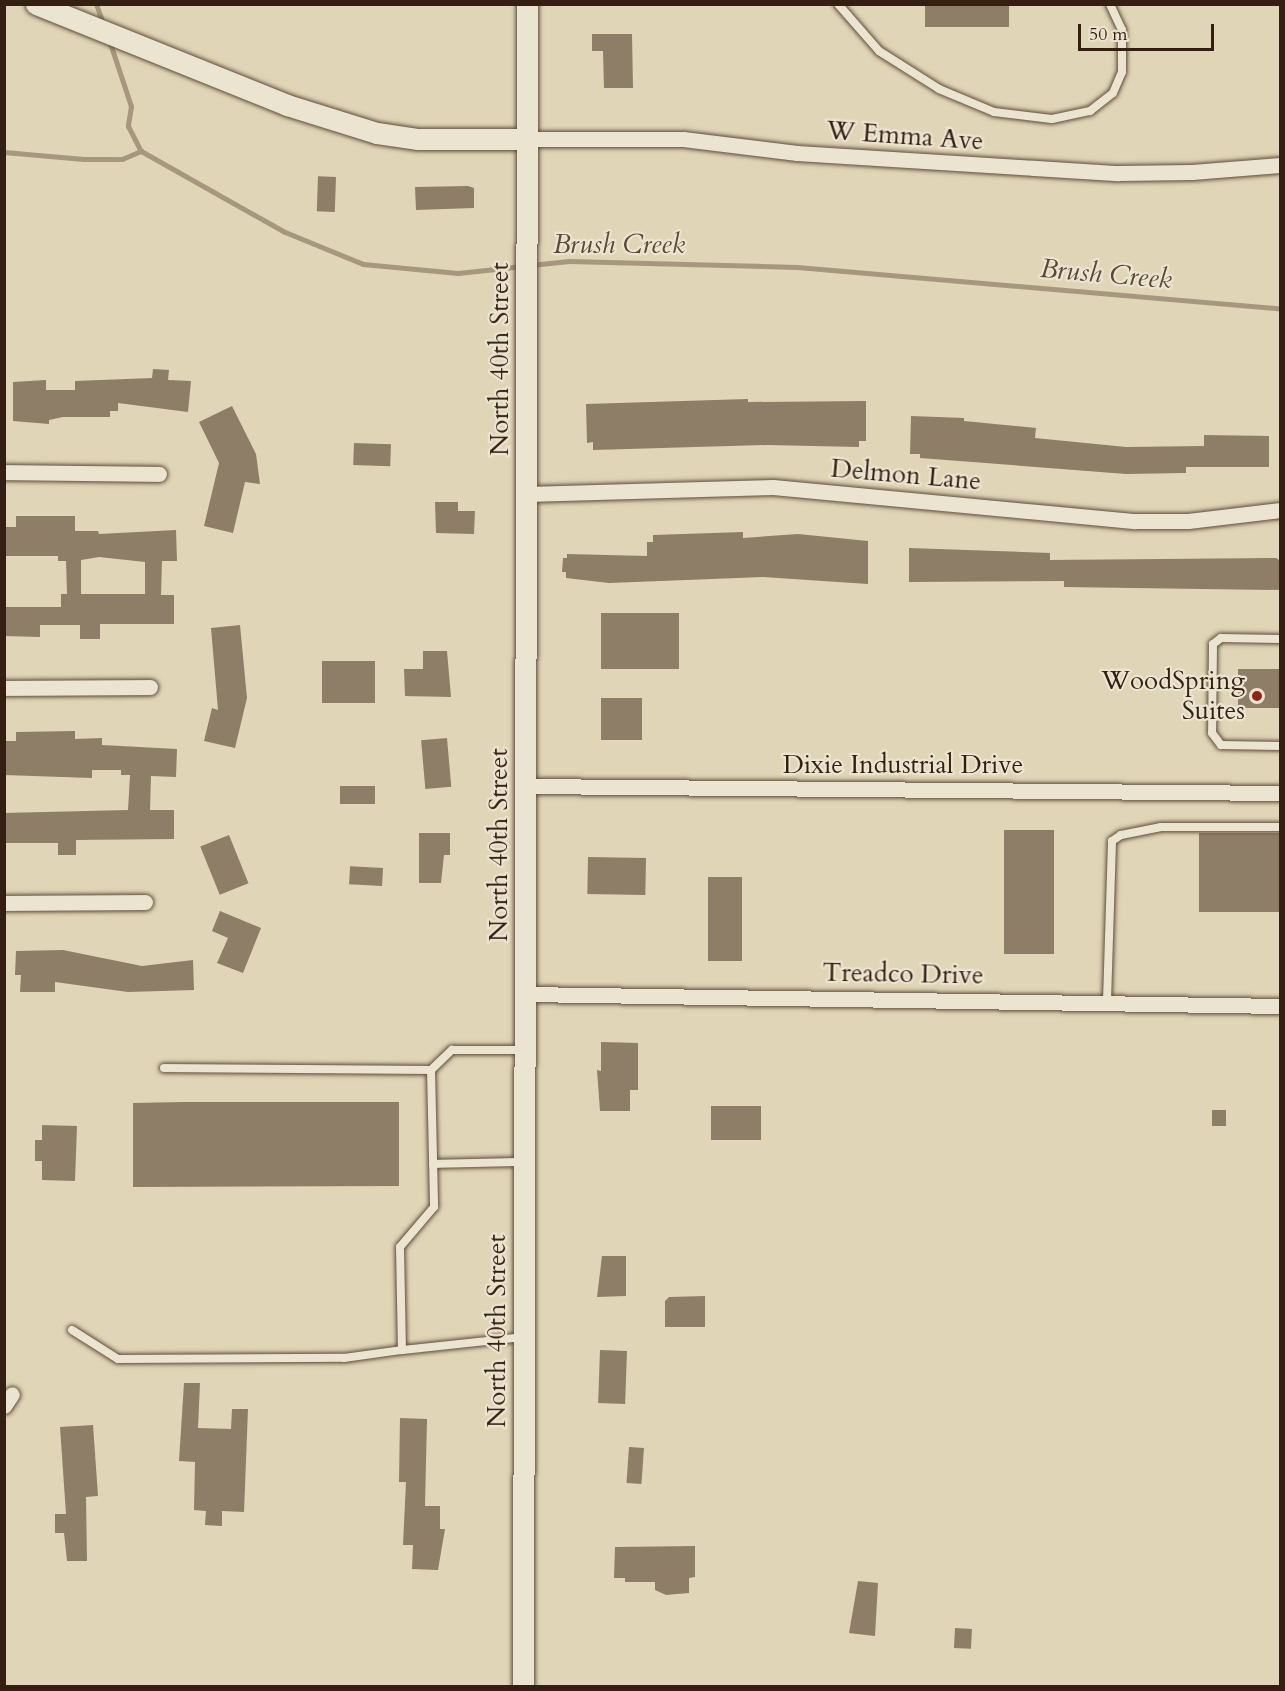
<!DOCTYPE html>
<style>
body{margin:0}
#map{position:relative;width:1285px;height:1691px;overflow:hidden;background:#e0d5b6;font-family:Cardo,serif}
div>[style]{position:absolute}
.stream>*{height:5px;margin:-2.5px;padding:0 2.5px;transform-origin:2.5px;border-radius:2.5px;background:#a6977e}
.building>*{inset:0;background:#8e7d67;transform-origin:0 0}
.roads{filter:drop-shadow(0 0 2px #604c3b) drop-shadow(0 0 2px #604c3b)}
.lane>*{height:8px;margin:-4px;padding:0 4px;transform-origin:4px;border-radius:4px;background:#ebe4d0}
.street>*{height:15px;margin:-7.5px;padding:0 7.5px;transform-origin:7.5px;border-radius:7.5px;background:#ebe4d0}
.secondary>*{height:21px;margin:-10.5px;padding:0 10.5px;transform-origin:10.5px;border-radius:10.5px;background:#ebe4d0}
.dots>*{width:16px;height:16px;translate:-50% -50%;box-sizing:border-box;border:3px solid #ebe4d0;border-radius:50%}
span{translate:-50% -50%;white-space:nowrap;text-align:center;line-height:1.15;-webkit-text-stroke:4.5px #ebe4d0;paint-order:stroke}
.street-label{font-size:26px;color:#351e12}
.poi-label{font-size:26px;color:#351e12}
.right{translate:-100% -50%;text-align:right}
.water-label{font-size:27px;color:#5d4838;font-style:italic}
.frame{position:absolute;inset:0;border:6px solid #351e12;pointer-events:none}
.scale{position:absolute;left:1078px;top:24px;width:136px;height:27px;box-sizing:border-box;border:3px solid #351e12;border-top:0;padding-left:8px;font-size:18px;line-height:21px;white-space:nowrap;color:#351e12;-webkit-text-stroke:4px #ebe4d0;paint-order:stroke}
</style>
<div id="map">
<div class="stream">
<i style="left:96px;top:4px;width:23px;rotate:70deg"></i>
<i style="left:109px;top:40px;width:70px;rotate:71.6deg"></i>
<i style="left:131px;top:106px;width:20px;rotate:99deg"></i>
<i style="left:128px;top:126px;width:28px;rotate:63deg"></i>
<i style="left:141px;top:151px;width:165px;rotate:29.4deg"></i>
<i style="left:285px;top:232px;width:84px;rotate:22.3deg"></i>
<i style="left:363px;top:264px;width:95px;rotate:5.4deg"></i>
<i style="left:458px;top:273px;width:64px;rotate:-6.2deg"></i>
<i style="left:4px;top:152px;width:80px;rotate:5deg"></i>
<i style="left:84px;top:159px;width:38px"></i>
<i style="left:122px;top:159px;width:21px;rotate:-23deg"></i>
<i style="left:531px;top:265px;width:38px;rotate:-6deg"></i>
<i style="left:569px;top:261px;width:228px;rotate:1.5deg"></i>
<i style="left:797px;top:267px;width:485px;rotate:4.9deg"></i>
</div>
<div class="building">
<i style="left:925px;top:4px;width:84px;height:23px"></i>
<i style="clip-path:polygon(592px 34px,632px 34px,633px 88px,604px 88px,603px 51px,592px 51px)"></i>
<i style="left:336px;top:177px;width:35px;height:18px;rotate:92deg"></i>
<i style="clip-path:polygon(468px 186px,474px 188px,474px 208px,416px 210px,415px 187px)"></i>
<i style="clip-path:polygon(153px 369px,169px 370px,168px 380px,191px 381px,188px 412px,118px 403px,118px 411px,110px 411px,110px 417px,63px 417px,49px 420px,49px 424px,13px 421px,13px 382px,46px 380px,46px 390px,75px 390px,75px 381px,152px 378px)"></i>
<i style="clip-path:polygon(748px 399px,748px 402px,866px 401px,866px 441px,859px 441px,859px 447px,768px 445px,593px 450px,593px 442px,587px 443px,586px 404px)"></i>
<i style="clip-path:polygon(232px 406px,256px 454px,260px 484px,245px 482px,233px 533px,204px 526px,219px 463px,199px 422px)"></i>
<i style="clip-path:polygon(911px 416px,964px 418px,964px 421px,1036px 428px,1035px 438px,1126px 447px,1204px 446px,1204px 435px,1269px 436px,1269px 467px,1186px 467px,1186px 473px,1126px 474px,920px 458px,920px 454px,910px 454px)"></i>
<i style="left:354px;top:443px;width:37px;height:22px;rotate:2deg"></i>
<i style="clip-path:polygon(435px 502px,458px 502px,458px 511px,475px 511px,474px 534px,436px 533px)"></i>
<i style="clip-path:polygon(evenodd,16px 516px,75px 516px,75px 531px,98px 531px,99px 534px,176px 530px,177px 561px,162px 561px,161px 595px,174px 595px,174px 624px,100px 624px,100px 639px,80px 639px,80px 625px,40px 625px,40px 637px,4px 636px,4px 607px,61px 607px,61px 594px,67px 594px,66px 561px,58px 561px,58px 556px,4px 556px,4px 527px,16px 527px,16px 516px,99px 557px,145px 562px,145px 594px,81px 594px,81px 560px,99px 557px)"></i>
<i style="clip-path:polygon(743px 532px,743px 538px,798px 534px,868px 541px,868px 584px,763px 577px,609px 583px,566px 578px,566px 572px,562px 572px,563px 558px,567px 558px,567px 554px,647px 556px,647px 542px,653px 542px,653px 535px)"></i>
<i style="clip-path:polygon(909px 548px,1050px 553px,1050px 560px,1276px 558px,1281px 561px,1281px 590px,1064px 587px,1064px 581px,909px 582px)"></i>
<i style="left:601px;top:613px;width:78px;height:56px"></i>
<i style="clip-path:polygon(240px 625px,247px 698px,235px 748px,204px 741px,212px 708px,218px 710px,211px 628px)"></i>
<i style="clip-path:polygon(423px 651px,447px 651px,451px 697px,405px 696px,404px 669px,423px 669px)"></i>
<i style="left:322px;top:661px;width:53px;height:42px"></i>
<i style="left:1238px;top:669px;width:43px;height:39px"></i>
<i style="left:601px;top:698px;width:41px;height:42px"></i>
<i style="clip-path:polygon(75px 731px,75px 739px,102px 738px,102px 745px,177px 749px,176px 777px,151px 776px,150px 810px,174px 810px,174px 839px,76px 840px,76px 855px,58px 855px,58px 843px,4px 843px,4px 813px,128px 810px,130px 775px,121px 775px,121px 770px,92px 770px,92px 778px,4px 775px,5px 741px,16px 741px,16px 732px)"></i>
<i style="left:447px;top:738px;width:49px;height:26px;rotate:85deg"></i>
<i style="left:340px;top:786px;width:35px;height:18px"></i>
<i style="left:1004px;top:830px;width:50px;height:124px"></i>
<i style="clip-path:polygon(419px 833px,450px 833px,450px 855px,444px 855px,441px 883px,419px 883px)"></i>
<i style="left:1199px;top:833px;width:82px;height:79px"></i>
<i style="left:229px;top:835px;width:52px;height:31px;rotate:68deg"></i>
<i style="left:588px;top:857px;width:58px;height:37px;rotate:1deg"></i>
<i style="left:383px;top:868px;width:18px;height:33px;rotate:93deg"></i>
<i style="left:708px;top:877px;width:34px;height:84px"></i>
<i style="clip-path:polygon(220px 911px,261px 928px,243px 973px,217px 963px,228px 938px,212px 931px)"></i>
<i style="clip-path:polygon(63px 950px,142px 966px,193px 960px,194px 990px,128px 992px,55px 982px,55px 992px,20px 992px,21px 975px,15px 975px,16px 951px)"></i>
<i style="clip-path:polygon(601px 1042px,638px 1043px,638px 1090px,630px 1090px,630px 1111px,600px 1111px,597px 1070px,601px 1071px)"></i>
<i style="clip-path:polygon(183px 1102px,399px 1102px,399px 1186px,133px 1187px,133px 1103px)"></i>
<i style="left:711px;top:1106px;width:50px;height:34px"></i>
<i style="left:1212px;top:1110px;width:14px;height:16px"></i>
<i style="clip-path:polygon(42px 1125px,77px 1126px,75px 1181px,42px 1180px,42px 1161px,35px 1161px,35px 1140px,42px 1140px)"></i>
<i style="clip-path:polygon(602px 1256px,626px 1256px,626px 1296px,597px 1297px)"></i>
<i style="clip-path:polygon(705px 1296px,705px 1327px,665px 1327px,665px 1301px,669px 1297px)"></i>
<i style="left:600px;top:1350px;width:27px;height:53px;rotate:2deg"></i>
<i style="clip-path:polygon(184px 1383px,200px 1383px,198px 1428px,231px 1429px,232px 1409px,248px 1409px,244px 1512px,222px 1511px,222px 1526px,205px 1525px,206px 1511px,194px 1510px,195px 1462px,179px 1461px)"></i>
<i style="clip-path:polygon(400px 1418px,427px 1419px,425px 1506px,440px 1506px,440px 1529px,445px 1529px,438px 1570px,412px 1569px,413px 1545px,403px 1545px,406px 1482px,399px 1482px)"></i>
<i style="clip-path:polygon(93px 1425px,98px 1496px,86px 1497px,87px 1561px,67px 1561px,64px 1533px,55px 1533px,55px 1514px,66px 1514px,60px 1427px)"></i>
<i style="left:629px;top:1447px;width:15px;height:36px;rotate:4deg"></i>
<i style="clip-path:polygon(695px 1546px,695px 1577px,689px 1578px,689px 1593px,666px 1595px,655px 1590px,655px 1582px,625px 1582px,625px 1578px,614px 1578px,615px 1547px)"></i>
<i style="clip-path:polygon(858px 1581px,878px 1583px,875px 1636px,849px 1633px)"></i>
<i style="left:955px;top:1628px;width:17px;height:20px;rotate:3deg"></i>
</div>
<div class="roads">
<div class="lane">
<i style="left:838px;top:4px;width:62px;rotate:48.9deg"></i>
<i style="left:879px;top:51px;width:71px;rotate:32.3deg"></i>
<i style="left:939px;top:89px;width:60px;rotate:22.7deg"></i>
<i style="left:994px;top:112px;width:58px;rotate:6.9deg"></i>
<i style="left:1052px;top:119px;width:39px;rotate:-12deg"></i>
<i style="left:1090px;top:111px;width:29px;rotate:-38deg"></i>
<i style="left:1113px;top:93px;width:23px;rotate:-67deg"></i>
<i style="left:1122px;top:72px;width:42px;rotate:-90deg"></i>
<i style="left:1122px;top:30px;width:29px;rotate:-115deg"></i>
<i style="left:1280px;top:639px;width:59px;rotate:-179deg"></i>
<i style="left:1221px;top:638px;width:10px;rotate:143deg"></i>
<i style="left:1213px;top:644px;width:89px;rotate:90.6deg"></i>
<i style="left:1212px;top:733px;width:15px;rotate:53deg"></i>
<i style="left:1221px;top:745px;width:59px;rotate:1deg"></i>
<i style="left:1107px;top:1001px;width:160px;rotate:-88.2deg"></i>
<i style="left:1112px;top:841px;width:11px;rotate:-34deg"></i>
<i style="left:1121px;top:835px;width:41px;rotate:-11.3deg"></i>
<i style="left:1161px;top:827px;width:119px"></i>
<i style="left:164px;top:1068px;width:267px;rotate:0.4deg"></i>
<i style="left:431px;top:1070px;width:137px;rotate:88.7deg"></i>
<i style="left:434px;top:1207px;width:52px;rotate:130.4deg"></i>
<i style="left:400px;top:1247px;width:103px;rotate:88.9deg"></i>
<i style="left:402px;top:1350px;width:122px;rotate:-6.1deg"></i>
<i style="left:431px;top:1070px;width:29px;rotate:-44deg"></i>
<i style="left:452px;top:1050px;width:72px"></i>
<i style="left:433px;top:1164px;width:91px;rotate:-1.3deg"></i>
<i style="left:72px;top:1330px;width:54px;rotate:32.2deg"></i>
<i style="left:118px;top:1359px;width:226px;rotate:-0.3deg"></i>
<i style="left:344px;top:1358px;width:59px;rotate:-7.9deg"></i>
</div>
<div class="street">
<i style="left:527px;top:139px;width:156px"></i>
<i style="left:683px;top:139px;width:115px;rotate:7deg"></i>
<i style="left:797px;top:153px;width:322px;rotate:3.6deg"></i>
<i style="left:1118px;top:173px;width:74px;rotate:-0.8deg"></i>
<i style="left:1192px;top:172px;width:88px;rotate:-4.5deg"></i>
<i style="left:4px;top:472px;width:155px;rotate:0.7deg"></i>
<i style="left:526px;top:494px;width:247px;rotate:-1.6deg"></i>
<i style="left:773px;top:487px;width:364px;rotate:5.4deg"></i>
<i style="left:1135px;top:521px;width:53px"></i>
<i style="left:1188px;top:521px;width:93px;rotate:-6.8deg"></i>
<i style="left:4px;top:688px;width:146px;rotate:-0.4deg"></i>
<i style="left:526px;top:786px;width:754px;rotate:0.53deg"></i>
<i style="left:4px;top:903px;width:141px;rotate:-0.4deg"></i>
<i style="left:526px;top:994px;width:754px;rotate:0.91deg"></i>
<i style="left:4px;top:1406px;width:14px;rotate:-56deg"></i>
</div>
<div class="secondary">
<i style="left:36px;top:4px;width:271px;rotate:21.9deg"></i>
<i style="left:287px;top:105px;width:94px;rotate:17.3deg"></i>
<i style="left:377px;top:133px;width:40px;rotate:8.5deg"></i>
<i style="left:417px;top:139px;width:110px"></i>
<i style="left:523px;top:1686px;width:1682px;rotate:-89.86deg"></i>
</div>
</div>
<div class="dots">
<i style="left:1257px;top:696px;background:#8f2418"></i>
</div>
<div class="street-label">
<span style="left:905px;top:136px;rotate:4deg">W Emma Ave</span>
<span style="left:500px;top:359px;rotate:-90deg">North 40th Street</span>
<span style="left:906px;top:475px;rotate:5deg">Delmon Lane</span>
<span style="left:903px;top:765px">Dixie Industrial Drive</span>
<span style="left:499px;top:845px;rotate:-90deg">North 40th Street</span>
<span style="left:903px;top:974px;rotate:1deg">Treadco Drive</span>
<span style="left:497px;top:1331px;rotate:-90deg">North 40th Street</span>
</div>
<div class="poi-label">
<span class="right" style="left:1245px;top:696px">WoodSpring<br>Suites</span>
</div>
<div class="water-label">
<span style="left:619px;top:245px">Brush Creek</span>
<span style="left:1106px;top:274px;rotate:5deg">Brush Creek</span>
</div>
<div class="frame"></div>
<div class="scale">50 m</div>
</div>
